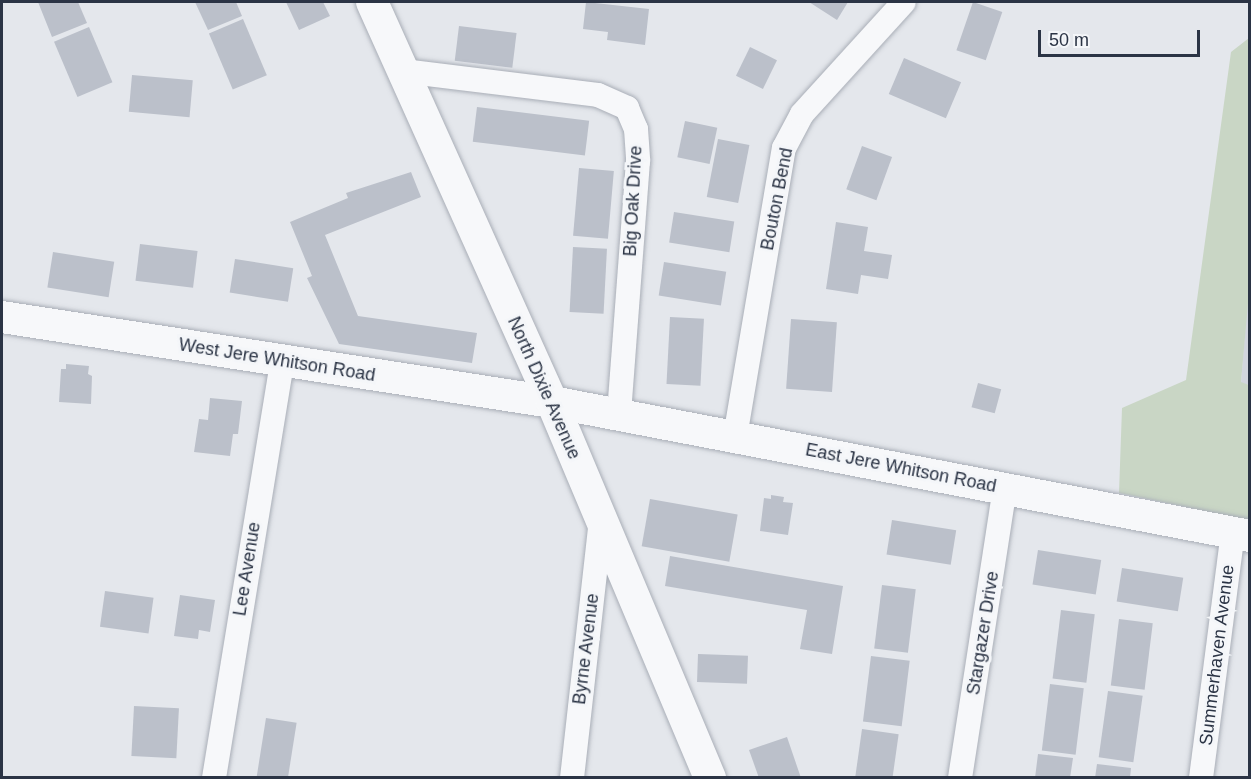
<!DOCTYPE html>
<style>
body{margin:0}
#map{position:relative;width:1251px;height:779px;overflow:hidden;background:#e4e7ec;font-family:Helvetica,sans-serif}
div>[style]{position:absolute}
.built>*{inset:0;background:#d2d6de}
.green>*{inset:0;background:#c9d6c5}
.building>*{inset:0;background:#bbc0ca;transform-origin:0 0}
.roads{filter:drop-shadow(0 0 2px #a9aeb7) drop-shadow(0 0 2px #a9aeb7)}
.minor>*{height:24px;margin:-12px;padding:0 12px;transform-origin:12px;border-radius:12px;background:#f7f8fa}
.tertiary>*{height:32px;margin:-16px;padding:0 16px;transform-origin:16px;border-radius:16px;background:#f7f8fa}
span{translate:-50% -50%;white-space:nowrap;text-align:center;line-height:1.15;-webkit-text-stroke:6px #f4f6f9;paint-order:stroke}
.street-label{font-size:18px;color:#2b3445}
.frame{position:absolute;inset:0;border:3px solid #2b3445;pointer-events:none}
.scale{position:absolute;left:1038px;top:30px;width:162px;height:27px;box-sizing:border-box;border:3px solid #2b3445;border-top:0;padding-left:8px;font-size:18px;line-height:21px;white-space:nowrap;color:#2b3445;-webkit-text-stroke:4px #f4f6f9;paint-order:stroke}
</style>
<div id="map">
<div class="built">
<i style="clip-path:polygon(1249px 281px,1249px 385px,1241px 383px)"></i>
</div>
<div class="green">
<i style="clip-path:polygon(1249px 38px,1250px 281px,1241px 382px,1249px 385px,1249px 520px,1119px 493px,1122px 408px,1186px 380px,1231px 52px)"></i>
</div>
<div class="building">
<i style="clip-path:polygon(38px 2px,78px 2px,87px 23px,52px 37px)"></i>
<i style="clip-path:polygon(195px 2px,236px 2px,242px 16px,208px 30px)"></i>
<i style="clip-path:polygon(286px 2px,323px 2px,330px 16px,299px 30px)"></i>
<i style="clip-path:polygon(586px 2px,649px 9px,645px 45px,607px 40px,608px 32px,583px 29px)"></i>
<i style="clip-path:polygon(809px 2px,848px 2px,837px 20px)"></i>
<i style="left:973px;top:2px;width:31px;height:51px;rotate:19deg"></i>
<i style="left:243px;top:19px;width:61px;height:37px;rotate:67deg"></i>
<i style="left:459px;top:26px;width:58px;height:35px;rotate:7deg"></i>
<i style="left:89px;top:27px;width:60px;height:38px;rotate:67deg"></i>
<i style="left:750px;top:47px;width:30px;height:32px;rotate:26deg"></i>
<i style="left:904px;top:58px;width:62px;height:39px;rotate:23deg"></i>
<i style="left:132px;top:75px;width:61px;height:37px;rotate:5deg"></i>
<i style="left:477px;top:107px;width:113px;height:35px;rotate:7deg"></i>
<i style="left:685px;top:121px;width:33px;height:37px;rotate:12deg"></i>
<i style="left:718px;top:139px;width:32px;height:59px;rotate:11deg"></i>
<i style="left:862px;top:146px;width:32px;height:46px;rotate:20deg"></i>
<i style="left:579px;top:168px;width:35px;height:68px;rotate:5deg"></i>
<i style="clip-path:polygon(411px 172px,421px 197px,325px 235px,358px 316px,477px 333px,472px 363px,339px 344px,307px 278px,312px 276px,290px 222px,348px 198px,346px 193px)"></i>
<i style="left:674px;top:212px;width:61px;height:31px;rotate:9deg"></i>
<i style="clip-path:polygon(836px 222px,868px 227px,864px 251px,892px 255px,888px 279px,861px 275px,858px 294px,826px 289px)"></i>
<i style="left:140px;top:244px;width:58px;height:37px;rotate:7deg"></i>
<i style="left:573px;top:247px;width:34px;height:65px;rotate:3deg"></i>
<i style="left:53px;top:252px;width:62px;height:36px;rotate:9deg"></i>
<i style="left:235px;top:259px;width:59px;height:34px;rotate:9deg"></i>
<i style="left:664px;top:262px;width:63px;height:34px;rotate:9deg"></i>
<i style="left:670px;top:317px;width:34px;height:67px;rotate:3deg"></i>
<i style="left:791px;top:319px;width:46px;height:70px;rotate:4deg"></i>
<i style="clip-path:polygon(66px 364px,89px 366px,88px 374px,92px 376px,91px 404px,59px 402px,61px 369px,66px 369px)"></i>
<i style="left:978px;top:383px;width:24px;height:25px;rotate:15deg"></i>
<i style="clip-path:polygon(210px 398px,242px 401px,238px 434px,233px 434px,230px 456px,194px 452px,199px 419px,208px 420px)"></i>
<i style="clip-path:polygon(771px 495px,784px 497px,783px 502px,793px 503px,788px 535px,760px 531px,764px 498px,771px 499px)"></i>
<i style="left:650px;top:499px;width:89px;height:48px;rotate:10deg"></i>
<i style="left:892px;top:520px;width:65px;height:35px;rotate:9deg"></i>
<i style="left:1038px;top:550px;width:64px;height:35px;rotate:9deg"></i>
<i style="clip-path:polygon(670px 556px,843px 586px,832px 654px,800px 649px,807px 610px,665px 586px)"></i>
<i style="left:1122px;top:568px;width:62px;height:34px;rotate:9deg"></i>
<i style="left:882px;top:585px;width:34px;height:64px;rotate:7deg"></i>
<i style="left:105px;top:591px;width:49px;height:36px;rotate:8deg"></i>
<i style="clip-path:polygon(180px 595px,215px 600px,210px 632px,199px 630px,198px 639px,174px 636px)"></i>
<i style="left:1061px;top:610px;width:34px;height:69px;rotate:7deg"></i>
<i style="left:1119px;top:619px;width:34px;height:67px;rotate:7deg"></i>
<i style="left:698px;top:654px;width:50px;height:28px;rotate:2deg"></i>
<i style="left:871px;top:656px;width:39px;height:66px;rotate:7deg"></i>
<i style="left:1050px;top:684px;width:34px;height:67px;rotate:7deg"></i>
<i style="left:1108px;top:691px;width:35px;height:67px;rotate:8deg"></i>
<i style="left:134px;top:706px;width:45px;height:50px;rotate:3deg"></i>
<i style="left:266px;top:718px;width:31px;height:61px;rotate:9deg"></i>
<i style="left:862px;top:729px;width:37px;height:49px;rotate:8deg"></i>
<i style="clip-path:polygon(787px 737px,801px 778px,759px 778px,749px 750px)"></i>
<i style="clip-path:polygon(1038px 754px,1073px 758px,1070px 778px,1035px 778px)"></i>
<i style="clip-path:polygon(1097px 764px,1131px 768px,1130px 778px,1095px 778px)"></i>
</div>
<div class="roads">
<div class="minor">
<i style="left:403px;top:71px;width:196px;rotate:7deg"></i>
<i style="left:598px;top:95px;width:32px;rotate:24deg"></i>
<i style="left:627px;top:108px;width:23px;rotate:67deg"></i>
<i style="left:636px;top:129px;width:32px;rotate:86deg"></i>
<i style="left:638px;top:161px;width:256px;rotate:94.3deg"></i>
<i style="left:735px;top:437px;width:293px;rotate:-80.4deg"></i>
<i style="left:784px;top:148px;width:38px;rotate:-62deg"></i>
<i style="left:802px;top:114px;width:151px;rotate:-47.7deg"></i>
<i style="left:214px;top:778px;width:423px;rotate:-80.7deg"></i>
<i style="left:572px;top:778px;width:260px;rotate:-83.6deg"></i>
<i style="left:960px;top:778px;width:293px;rotate:-81.2deg"></i>
<i style="left:1201px;top:778px;width:247px;rotate:-82.6deg"></i>
</div>
<div class="tertiary">
<i style="left:372px;top:2px;width:439px;rotate:65.8deg"></i>
<i style="left:552px;top:402px;width:408px;rotate:67.2deg"></i>
<i style="left:2px;top:317px;width:557px;rotate:8.79deg"></i>
<i style="left:552px;top:402px;width:711px;rotate:10.87deg"></i>
</div>
</div>
<div class="street-label">
<span style="left:777px;top:199px;rotate:-79deg">Bouton Bend</span>
<span style="left:633px;top:201px;rotate:-87deg">Big Oak Drive</span>
<span style="left:277px;top:360px;rotate:9deg">West Jere Whitson Road</span>
<span style="left:544px;top:388px;rotate:66deg">North Dixie Avenue</span>
<span style="left:901px;top:468px;rotate:11deg">East Jere Whitson Road</span>
<span style="left:247px;top:569px;rotate:-81deg">Lee Avenue</span>
<span style="left:983px;top:633px;rotate:-81deg">Stargazer Drive</span>
<span style="left:586px;top:649px;rotate:-83deg">Byrne Avenue</span>
<span style="left:1217px;top:655px;rotate:-83deg">Summerhaven Avenue</span>
</div>
<div class="frame"></div>
<div class="scale">50 m</div>
</div>
